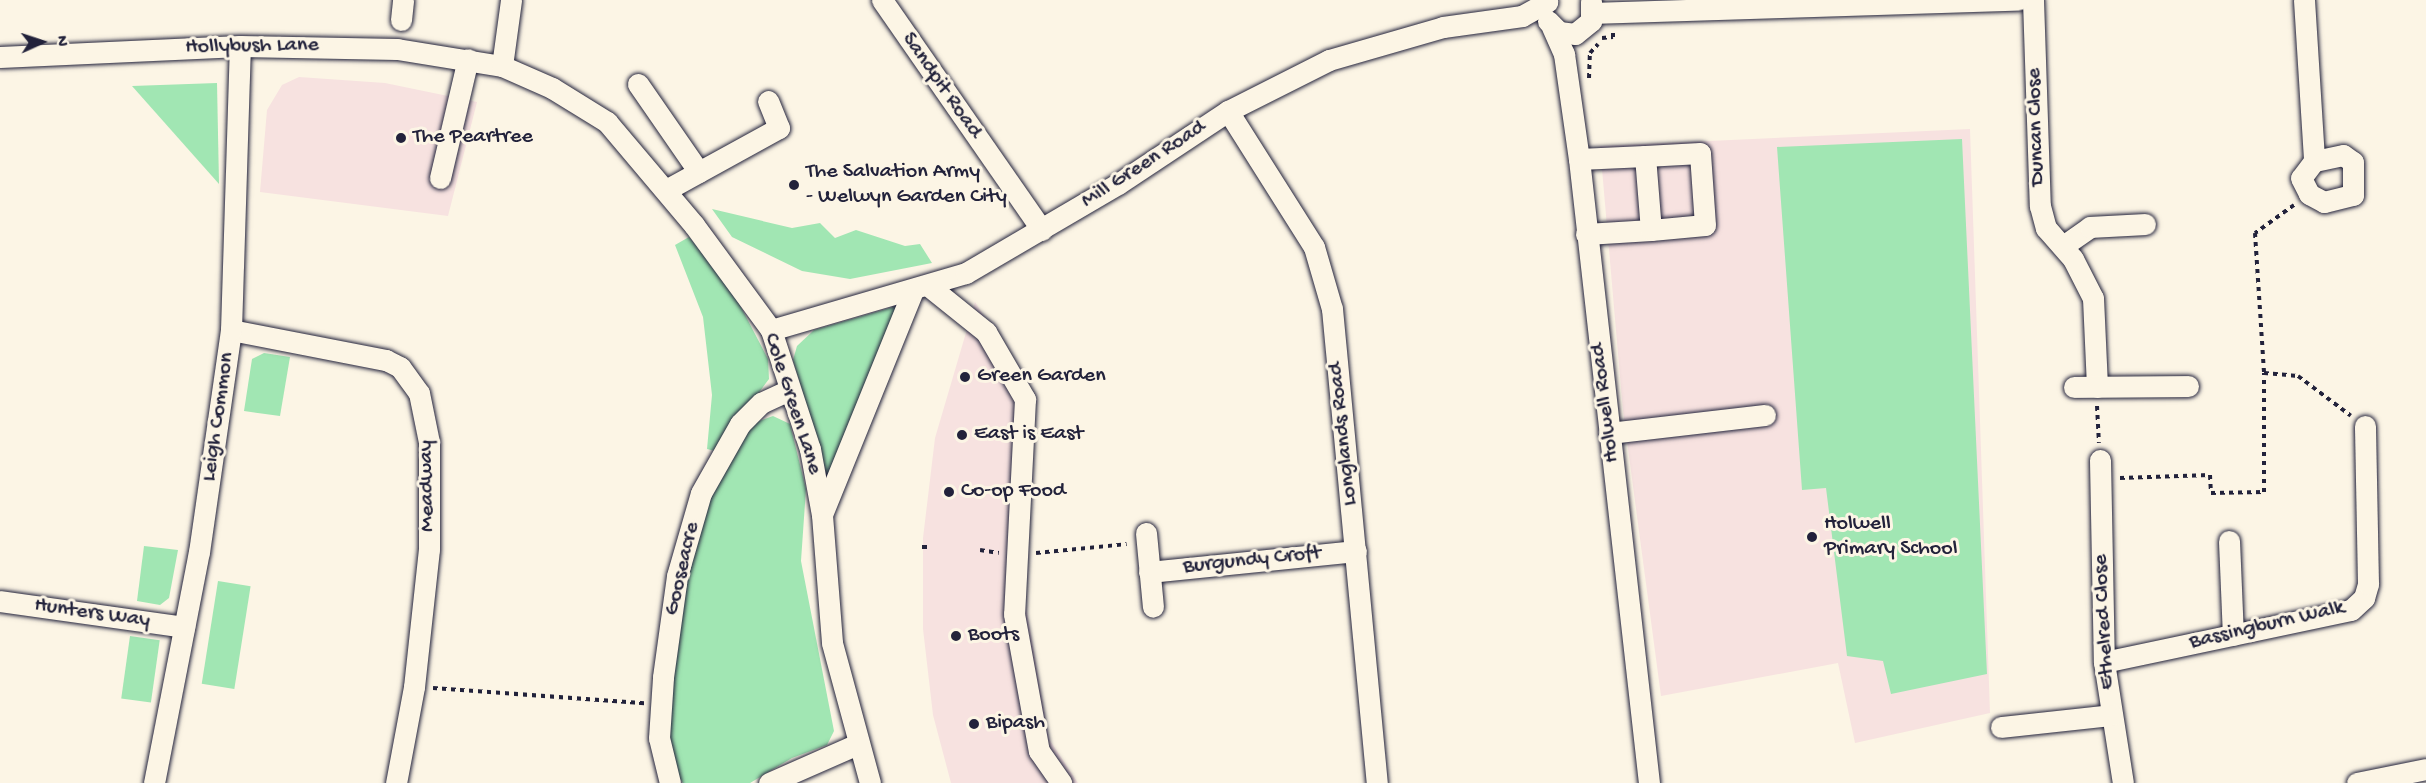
<!DOCTYPE html>
<style>
body{margin:0}
#map{position:relative;width:2426px;height:783px;overflow:hidden;background:#fcf5e5;font-family:"Gochi Hand",sans-serif}
div>[style]{position:absolute}
.built>*{inset:0;background:#f7e2e0}
.green>*{inset:0;background:#a1e6b3;transform-origin:0 0}
.path>*{height:4px;margin-top:-2px;transform-origin:0;background:repeating-linear-gradient(90deg,#22223b 0 4.5px,transparent 0 9px)}
.roads{filter:drop-shadow(0 0 2px #22223b) drop-shadow(0 0 2px #22223b)}
.minor>*{height:21px;margin:-10.5px;padding:0 10.5px;transform-origin:10.5px;border-radius:10.5px;background:#fcf5e5}
.dots>*{width:16px;height:16px;translate:-50% -50%;box-sizing:border-box;border:3px solid #fcf5e5;border-radius:50%}
span{translate:-50% -50%;white-space:nowrap;text-align:center;line-height:1.15;-webkit-text-stroke:6px #fcf5e5;paint-order:stroke}
.street-label{font-size:22px;color:#22223b}
.poi-label{font-size:22px;color:#22223b}
.left{translate:0 -50%;text-align:left}
.north{position:absolute;left:12px;top:12px;width:60px;height:60px;-webkit-text-stroke:4px #fcf5e5;paint-order:stroke;rotate:87deg;font-size:16px;font-weight:700;line-height:24px;text-align:center;color:#22223b}
.north::after{content:'';display:block;margin:auto;width:21px;height:27px;background:#22223b;clip-path:polygon(50% 0,100% 100%,50% 72%,0 100%)}
</style>
<div id="map">
<div class="built">
<i style="clip-path:polygon(299px 77px,385px 83px,477px 102px,448px 216px,260px 192px,267px 110px,282px 85px)"></i>
<i style="clip-path:polygon(1970px 129px,1990px 713px,1855px 743px,1838px 663px,1661px 696px,1623px 411px,1600px 146px)"></i>
<i style="clip-path:polygon(975px 302px,1035px 396px,1025px 600px,1049px 739px,1078px 783px,951px 783px,933px 715px,923px 629px,923px 538px,935px 438px)"></i>
</div>
<div class="green">
<i style="clip-path:polygon(217px 83px,219px 184px,132px 86px)"></i>
<i style="clip-path:polygon(1962px 139px,1987px 674px,1891px 694px,1883px 661px,1847px 656px,1826px 488px,1802px 490px,1777px 147px)"></i>
<i style="clip-path:polygon(712px 209px,792px 228px,820px 223px,835px 238px,856px 230px,905px 246px,920px 244px,932px 263px,850px 279px,802px 271px,732px 237px)"></i>
<i style="clip-path:polygon(689px 237px,731px 288px,768px 359px,769px 379px,715px 451px,707px 449px,712px 395px,703px 317px,675px 245px)"></i>
<i style="clip-path:polygon(900px 305px,829px 482px,793px 360px,797px 346px,814px 330px)"></i>
<i style="clip-path:polygon(264px 353px,290px 357px,280px 416px,244px 411px,252px 359px)"></i>
<i style="clip-path:polygon(773px 416px,790px 424px,806px 489px,801px 561px,834px 731px,827px 745px,792px 758px,750px 783px,683px 783px,673px 769px,666px 741px,666px 703px,688px 567px,713px 484px,748px 425px)"></i>
<i style="clip-path:polygon(144px 546px,178px 550px,169px 598px,160px 605px,137px 601px)"></i>
<i style="left:218px;top:581px;width:33px;height:104px;rotate:9deg"></i>
<i style="left:130px;top:636px;width:30px;height:63px;rotate:8deg"></i>
</div>
<div class="path">
<i style="left:1602px;top:38px;width:11px;rotate:-5deg"></i>
<i style="left:1613px;top:37px;width:5px;rotate:-90deg"></i>
<i style="left:1589px;top:78px;width:25px;rotate:-88deg"></i>
<i style="left:1590px;top:53px;width:12px;rotate:-48deg"></i>
<i style="left:2294px;top:205px;width:48px;rotate:144.3deg"></i>
<i style="left:2255px;top:233px;width:140px;rotate:86.3deg"></i>
<i style="left:2264px;top:373px;width:34px;rotate:5deg"></i>
<i style="left:2298px;top:376px;width:66px;rotate:37deg"></i>
<i style="left:2097px;top:406px;width:37px;rotate:87deg"></i>
<i style="left:2120px;top:478px;width:90px;rotate:-1.9deg"></i>
<i style="left:2210px;top:475px;width:18px;rotate:87deg"></i>
<i style="left:2211px;top:493px;width:53px;rotate:-1.1deg"></i>
<i style="left:2264px;top:492px;width:119px;rotate:-90deg"></i>
<i style="left:922px;top:547px;width:6px"></i>
<i style="left:980px;top:550px;width:19px;rotate:9deg"></i>
<i style="left:1036px;top:553px;width:91px;rotate:-5.6deg"></i>
<i style="left:433px;top:688px;width:212px;rotate:4.1deg"></i>
</div>
<div class="roads">
<div class="minor">
<i style="left:882px;top:0;width:280px;rotate:55.2deg"></i>
<i style="left:2033px;top:0;width:206px;rotate:88.1deg"></i>
<i style="left:2040px;top:206px;width:23px;rotate:75deg"></i>
<i style="left:2046px;top:228px;width:41px;rotate:48.9deg"></i>
<i style="left:2073px;top:259px;width:44px;rotate:62.9deg"></i>
<i style="left:2093px;top:298px;width:89px;rotate:87.4deg"></i>
<i style="left:2304px;top:0;width:161px;rotate:86.4deg"></i>
<i style="left:2314px;top:161px;width:21px;rotate:127deg"></i>
<i style="left:2301px;top:178px;width:18px;rotate:63deg"></i>
<i style="left:2309px;top:194px;width:17px;rotate:28deg"></i>
<i style="left:2324px;top:202px;width:30px;rotate:-14deg"></i>
<i style="left:2353px;top:195px;width:33px;rotate:-90deg"></i>
<i style="left:2353px;top:162px;width:12px;rotate:-145deg"></i>
<i style="left:2343px;top:155px;width:30px;rotate:168deg"></i>
<i style="left:1593px;top:13px;width:425px;rotate:-1.8deg"></i>
<i style="left:401px;top:20px;width:20px;rotate:-84deg"></i>
<i style="left:1548px;top:21px;width:16px;rotate:45deg"></i>
<i style="left:1559px;top:32px;width:16px;rotate:7deg"></i>
<i style="left:1575px;top:34px;width:21px;rotate:-39deg"></i>
<i style="left:1591px;top:21px;width:20px;rotate:-90deg"></i>
<i style="left:1552px;top:27px;width:30px;rotate:66deg"></i>
<i style="left:1564px;top:54px;width:106px;rotate:81.9deg"></i>
<i style="left:1579px;top:159px;width:628px;rotate:83.6deg"></i>
<i style="left:0;top:57px;width:240px;rotate:-2.6deg"></i>
<i style="left:240px;top:46px;width:157px;rotate:1.1deg"></i>
<i style="left:397px;top:49px;width:106px;rotate:9.2deg"></i>
<i style="left:502px;top:66px;width:55px;rotate:23.7deg"></i>
<i style="left:552px;top:88px;width:65px;rotate:31.7deg"></i>
<i style="left:607px;top:122px;width:135px;rotate:49.8deg"></i>
<i style="left:694px;top:225px;width:130px;rotate:53.7deg"></i>
<i style="left:771px;top:330px;width:125px;rotate:71.9deg"></i>
<i style="left:810px;top:449px;width:67px;rotate:79.7deg"></i>
<i style="left:822px;top:515px;width:128px;rotate:85.5deg"></i>
<i style="left:832px;top:643px;width:145px;rotate:74.8deg"></i>
<i style="left:502px;top:66px;width:67px;rotate:-82.2deg"></i>
<i style="left:638px;top:84px;width:107px;rotate:55.3deg"></i>
<i style="left:1228px;top:111px;width:161px;rotate:57.7deg"></i>
<i style="left:1314px;top:247px;width:65px;rotate:73.8deg"></i>
<i style="left:1332px;top:309px;width:476px;rotate:84.6deg"></i>
<i style="left:1579px;top:159px;width:66px;rotate:-2.6deg"></i>
<i style="left:440px;top:178px;width:122px;rotate:-76.8deg"></i>
<i style="left:666px;top:190px;width:129px;rotate:-28.8deg"></i>
<i style="left:779px;top:128px;width:29px;rotate:-112deg"></i>
<i style="left:1586px;top:234px;width:65px;rotate:-3.5deg"></i>
<i style="left:1651px;top:230px;width:54px;rotate:-5.3deg"></i>
<i style="left:1705px;top:225px;width:72px;rotate:-94deg"></i>
<i style="left:1700px;top:153px;width:55px;rotate:176.9deg"></i>
<i style="left:1645px;top:156px;width:74px;rotate:85.4deg"></i>
<i style="left:2063px;top:246px;width:33px;rotate:-35deg"></i>
<i style="left:2090px;top:227px;width:55px;rotate:-3.1deg"></i>
<i style="left:930px;top:287px;width:72px;rotate:38.8deg"></i>
<i style="left:986px;top:332px;width:78px;rotate:59.8deg"></i>
<i style="left:1025px;top:399px;width:215px;rotate:92.9deg"></i>
<i style="left:1014px;top:614px;width:139px;rotate:79.7deg"></i>
<i style="left:1039px;top:751px;width:39px;rotate:55deg"></i>
<i style="left:231px;top:330px;width:158px;rotate:11deg"></i>
<i style="left:386px;top:360px;width:16px;rotate:27deg"></i>
<i style="left:400px;top:367px;width:32px;rotate:54deg"></i>
<i style="left:419px;top:393px;width:50px;rotate:78.5deg"></i>
<i style="left:429px;top:442px;width:107px;rotate:90deg"></i>
<i style="left:429px;top:549px;width:139px;rotate:96.2deg"></i>
<i style="left:414px;top:687px;width:98px;rotate:100.6deg"></i>
<i style="left:771px;top:330px;width:203px;rotate:-16.3deg"></i>
<i style="left:966px;top:273px;width:176px;rotate:-30.4deg"></i>
<i style="left:1118px;top:184px;width:132px;rotate:-33.6deg"></i>
<i style="left:1228px;top:111px;width:113px;rotate:-26.8deg"></i>
<i style="left:1329px;top:60px;width:119px;rotate:-16.1deg"></i>
<i style="left:1443px;top:27px;width:80px;rotate:-7.9deg"></i>
<i style="left:1522px;top:16px;width:29px;rotate:-29deg"></i>
<i style="left:2074px;top:387px;width:114px;rotate:-0.5deg"></i>
<i style="left:1609px;top:433px;width:157px;rotate:-6.6deg"></i>
<i style="left:2100px;top:460px;width:202px;rotate:88.9deg"></i>
<i style="left:2104px;top:662px;width:122px;rotate:81.1deg"></i>
<i style="left:823px;top:512px;width:240px;rotate:-67.9deg"></i>
<i style="left:1146px;top:533px;width:74px;rotate:84.6deg"></i>
<i style="left:2229px;top:541px;width:94px;rotate:87.6deg"></i>
<i style="left:1149px;top:572px;width:208px;rotate:-5.8deg"></i>
<i style="left:0;top:601px;width:186px;rotate:8deg"></i>
<i style="left:2104px;top:662px;width:252px;rotate:-11.9deg"></i>
<i style="left:2351px;top:610px;width:18px;rotate:-43deg"></i>
<i style="left:2364px;top:598px;width:15px;rotate:-74deg"></i>
<i style="left:2368px;top:584px;width:158px;rotate:-91.1deg"></i>
<i style="left:2001px;top:727px;width:111px;rotate:-6.2deg"></i>
<i style="left:154px;top:783px;width:235px;rotate:-79deg"></i>
<i style="left:199px;top:552px;width:224px;rotate:-81.8deg"></i>
<i style="left:231px;top:330px;width:284px;rotate:-88.2deg"></i>
<i style="left:670px;top:783px;width:46px;rotate:-103.7deg"></i>
<i style="left:659px;top:738px;width:61px;rotate:-86.2deg"></i>
<i style="left:663px;top:677px;width:102px;rotate:-82.1deg"></i>
<i style="left:677px;top:576px;width:86px;rotate:-73.9deg"></i>
<i style="left:701px;top:493px;width:79px;rotate:-60.5deg"></i>
<i style="left:740px;top:424px;width:30px;rotate:-45deg"></i>
<i style="left:761px;top:403px;width:31px;rotate:-25deg"></i>
<i style="left:769px;top:783px;width:94px;rotate:-23.8deg"></i>
<i style="left:2357px;top:783px;width:70px;rotate:-11.5deg"></i>
</div>
</div>
<div class="dots">
<i style="left:401px;top:138px;background:#22223b"></i>
<i style="left:794px;top:185px;background:#22223b"></i>
<i style="left:965px;top:377px;background:#22223b"></i>
<i style="left:962px;top:435px;background:#22223b"></i>
<i style="left:949px;top:492px;background:#22223b"></i>
<i style="left:1812px;top:537px;background:#22223b"></i>
<i style="left:956px;top:636px;background:#22223b"></i>
<i style="left:974px;top:724px;background:#22223b"></i>
</div>
<div class="street-label">
<span style="left:252px;top:47px;rotate:-1deg">Hollybush Lane</span>
<span style="left:941px;top:86px;rotate:55deg">Sandpit Road</span>
<span style="left:2037px;top:127px;rotate:-92deg">Duncan Close</span>
<span style="left:1144px;top:165px;rotate:-33deg">Mill Green Road</span>
<span style="left:1606px;top:403px;rotate:-97deg">Holwell Road</span>
<span style="left:792px;top:404px;rotate:72deg">Cole Green Lane</span>
<span style="left:219px;top:417px;rotate:-82deg">Leigh Common</span>
<span style="left:1344px;top:434px;rotate:-96deg">Longlands Road</span>
<span style="left:428px;top:486px;rotate:-91deg">Meadway</span>
<span style="left:1252px;top:561px;rotate:-6deg">Burgundy Croft</span>
<span style="left:683px;top:569px;rotate:-77deg">Gooseacre</span>
<span style="left:92px;top:614px;rotate:8deg">Hunters Way</span>
<span style="left:2105px;top:622px;rotate:-93deg">Ethelred Close</span>
<span style="left:2267px;top:626px;rotate:-13deg">Bassingburn Walk</span>
</div>
<div class="poi-label">
<span class="left" style="left:413px;top:138px">The Peartree</span>
<span class="left" style="left:806px;top:185px">The Salvation Army<br>- Welwyn Garden City</span>
<span class="left" style="left:977px;top:377px">Green Garden</span>
<span class="left" style="left:974px;top:435px">East is East</span>
<span class="left" style="left:961px;top:492px">Co-op Food</span>
<span class="left" style="left:1824px;top:537px">Holwell<br>Primary School</span>
<span class="left" style="left:968px;top:636px">Boots</span>
<span class="left" style="left:986px;top:724px">Bipash</span>
</div>
<div class="north">N</div>
</div>
